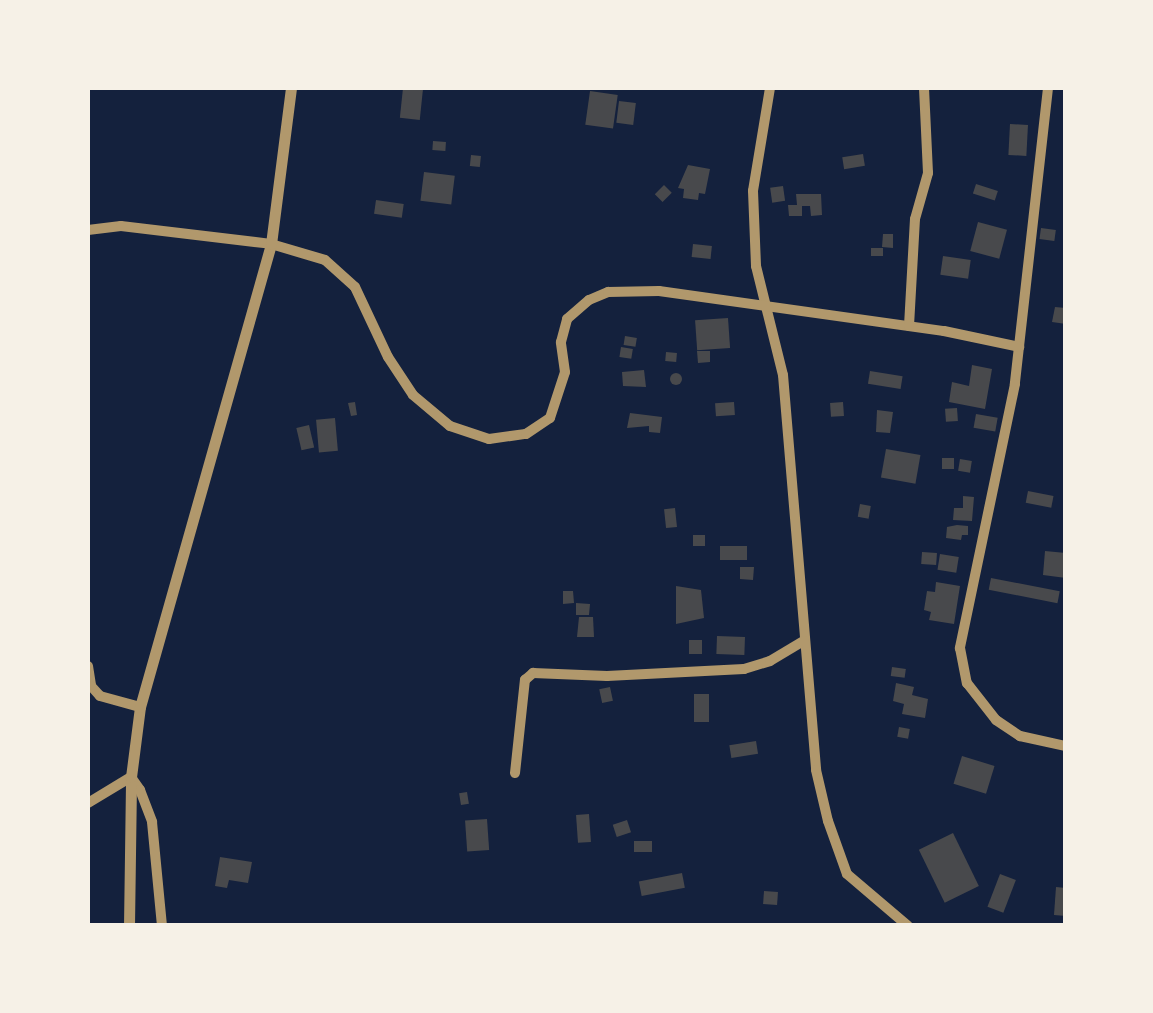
<!DOCTYPE html>
<style>
body{margin:0}
#map{position:relative;width:1153px;height:1013px;overflow:hidden;background:#14213d;font-family:Figtree,sans-serif}
div>[style]{position:absolute}
[style*='--x']{left:calc(var(--x)*1px);top:calc(var(--y)*1px);width:calc(var(--w)*1px);rotate:calc(var(--a)*1deg)}
.building>*{inset:0;background:#48494c;transform-origin:0 0}
.round{border-radius:50%}
.minor>*{height:10px;margin:-5px;padding:0 5px;transform-origin:5px;border-radius:5px;background:#b1986c}
.tertiary>*{height:11px;margin:-5.5px;padding:0 5.5px;transform-origin:5.5px;border-radius:5.5px;background:#b1986c}
span{translate:-50% -50%;white-space:nowrap;text-align:center;line-height:1.15;-webkit-text-stroke:10px #f6f1e7;paint-order:stroke}
.frame{position:absolute;inset:0;border:90px solid #f6f1e7;pointer-events:none}
</style>
<div id="map">
<div class="building">
<i style="left:403px;top:88px;width:20px;height:30px;rotate:6deg"></i>
<i style="left:590px;top:91px;width:28px;height:34px;rotate:8deg"></i>
<i style="left:619px;top:101px;width:17px;height:22px;rotate:7deg"></i>
<i style="left:1010px;top:124px;width:18px;height:31px;rotate:3deg"></i>
<i style="left:433px;top:141px;width:13px;height:9px;rotate:4deg"></i>
<i style="left:863px;top:154px;width:12px;height:21px;rotate:81deg"></i>
<i style="left:471px;top:155px;width:10px;height:11px;rotate:6deg"></i>
<i style="clip-path:polygon(688px 165px,710px 169px,705px 194px,699px 193px,698px 200px,683px 198px,684px 189px,678px 188px)"></i>
<i style="left:424px;top:172px;width:31px;height:29px;rotate:7deg"></i>
<i style="left:976px;top:184px;width:23px;height:10px;rotate:18deg"></i>
<i style="left:664px;top:185px;width:11px;height:13px;rotate:45deg"></i>
<i style="left:783px;top:186px;width:15px;height:13px;rotate:82deg"></i>
<i style="clip-path:polygon(796px 194px,821px 194px,822px 215px,811px 216px,810px 206px,802px 206px,802px 216px,789px 216px,788px 205px,797px 205px)"></i>
<i style="left:376px;top:200px;width:28px;height:14px;rotate:8deg"></i>
<i style="left:978px;top:222px;width:30px;height:30px;rotate:15deg"></i>
<i style="left:1041px;top:228px;width:15px;height:11px;rotate:8deg"></i>
<i style="clip-path:polygon(883px 234px,893px 234px,893px 248px,882px 247px)"></i>
<i style="left:693px;top:244px;width:19px;height:13px;rotate:6deg"></i>
<i style="left:871px;top:248px;width:12px;height:8px"></i>
<i style="left:943px;top:256px;width:28px;height:19px;rotate:8deg"></i>
<i style="clip-path:polygon(1055px 307px,1066px 308px,1066px 324px,1052px 322px)"></i>
<i style="left:728px;top:318px;width:30px;height:33px;rotate:86deg"></i>
<i style="left:625px;top:336px;width:12px;height:9px;rotate:9deg"></i>
<i style="left:621px;top:347px;width:12px;height:10px;rotate:9deg"></i>
<i style="clip-path:polygon(697px 351px,710px 351px,710px 362px,698px 363px)"></i>
<i style="left:666px;top:352px;width:11px;height:9px;rotate:5deg"></i>
<i style="clip-path:polygon(972px 365px,992px 369px,985px 409px,949px 402px,952px 382px,969px 386px)"></i>
<i style="clip-path:polygon(644px 370px,646px 387px,623px 386px,622px 372px)"></i>
<i style="left:870px;top:371px;width:33px;height:13px;rotate:9deg"></i>
<i class="round" style="left:670px;top:373px;width:12px;height:12px"></i>
<i style="clip-path:polygon(355px 402px,357px 415px,351px 416px,348px 403px)"></i>
<i style="left:734px;top:402px;width:13px;height:19px;rotate:86deg"></i>
<i style="left:843px;top:402px;width:14px;height:13px;rotate:86deg"></i>
<i style="left:957px;top:408px;width:13px;height:12px;rotate:86deg"></i>
<i style="clip-path:polygon(877px 410px,893px 412px,890px 433px,876px 432px)"></i>
<i style="clip-path:polygon(630px 413px,662px 417px,660px 433px,649px 432px,649px 426px,627px 428px)"></i>
<i style="left:976px;top:414px;width:22px;height:14px;rotate:10deg"></i>
<i style="left:335px;top:418px;width:33px;height:19px;rotate:85deg"></i>
<i style="left:309px;top:425px;width:23px;height:13px;rotate:77deg"></i>
<i style="left:886px;top:449px;width:35px;height:29px;rotate:10deg"></i>
<i style="left:942px;top:458px;width:12px;height:11px"></i>
<i style="left:960px;top:459px;width:12px;height:12px;rotate:9deg"></i>
<i style="left:1028px;top:491px;width:26px;height:12px;rotate:11deg"></i>
<i style="clip-path:polygon(963px 496px,974px 497px,972px 521px,953px 520px,954px 508px,963px 508px)"></i>
<i style="left:860px;top:504px;width:11px;height:13px;rotate:10deg"></i>
<i style="left:675px;top:508px;width:19px;height:11px;rotate:84deg"></i>
<i style="clip-path:polygon(957px 525px,968px 526px,968px 535px,962px 535px,961px 540px,946px 538px,947px 527px)"></i>
<i style="left:693px;top:535px;width:12px;height:11px"></i>
<i style="left:720px;top:546px;width:27px;height:14px"></i>
<i style="clip-path:polygon(1045px 551px,1066px 553px,1066px 578px,1043px 575px)"></i>
<i style="left:922px;top:552px;width:15px;height:12px;rotate:4deg"></i>
<i style="left:940px;top:554px;width:19px;height:16px;rotate:9deg"></i>
<i style="clip-path:polygon(740px 567px,754px 567px,753px 580px,740px 579px)"></i>
<i style="left:991px;top:578px;width:70px;height:12px;rotate:11deg"></i>
<i style="clip-path:polygon(936px 582px,960px 586px,954px 624px,929px 620px,931px 612px,924px 610px,927px 591px,935px 592px)"></i>
<i style="clip-path:polygon(676px 586px,701px 590px,704px 618px,676px 624px)"></i>
<i style="clip-path:polygon(563px 591px,573px 591px,574px 603px,563px 604px)"></i>
<i style="clip-path:polygon(576px 603px,590px 604px,589px 615px,576px 615px)"></i>
<i style="clip-path:polygon(579px 617px,593px 617px,594px 637px,577px 637px)"></i>
<i style="left:717px;top:636px;width:28px;height:18px;rotate:2deg"></i>
<i style="left:689px;top:640px;width:13px;height:14px"></i>
<i style="left:892px;top:667px;width:14px;height:9px;rotate:8deg"></i>
<i style="clip-path:polygon(896px 683px,914px 687px,912px 695px,928px 699px,925px 718px,902px 714px,904px 704px,893px 701px)"></i>
<i style="left:610px;top:687px;width:14px;height:11px;rotate:78deg"></i>
<i style="left:694px;top:694px;width:15px;height:28px"></i>
<i style="left:899px;top:727px;width:11px;height:10px;rotate:10deg"></i>
<i style="left:756px;top:741px;width:13px;height:27px;rotate:81deg"></i>
<i style="left:962px;top:756px;width:34px;height:29px;rotate:17deg"></i>
<i style="left:467px;top:792px;width:12px;height:8px;rotate:81deg"></i>
<i style="left:589px;top:814px;width:28px;height:13px;rotate:86deg"></i>
<i style="left:487px;top:819px;width:31px;height:22px;rotate:86deg"></i>
<i style="left:627px;top:820px;width:13px;height:15px;rotate:72deg"></i>
<i style="left:953px;top:833px;width:59px;height:38px;rotate:64deg"></i>
<i style="left:634px;top:841px;width:18px;height:11px"></i>
<i style="clip-path:polygon(220px 857px,252px 862px,248px 883px,229px 880px,227px 888px,215px 886px)"></i>
<i style="left:682px;top:873px;width:15px;height:44px;rotate:79deg"></i>
<i style="left:1000px;top:874px;width:17px;height:35px;rotate:21deg"></i>
<i style="clip-path:polygon(1056px 887px,1066px 888px,1066px 916px,1054px 915px)"></i>
<i style="left:764px;top:891px;width:14px;height:13px;rotate:4deg"></i>
</div>
<div class="minor">
<i style="--x:770;--y:88;--w:104;--a:99.4"></i>
<i style="--x:753;--y:191;--w:75;--a:87.7"></i>
<i style="--x:756;--y:266;--w:112;--a:76.1"></i>
<i style="--x:783;--y:375;--w:396;--a:85.2"></i>
<i style="--x:816;--y:770;--w:52;--a:76.8"></i>
<i style="--x:828;--y:821;--w:56;--a:70.3"></i>
<i style="--x:847;--y:874;--w:80;--a:40.4"></i>
<i style="--x:1048;--y:88;--w:298;--a:96.4"></i>
<i style="--x:1015;--y:384;--w:270;--a:101.8"></i>
<i style="--x:960;--y:648;--w:36;--a:79"></i>
<i style="--x:967;--y:683;--w:47;--a:51.9"></i>
<i style="--x:996;--y:720;--w:29;--a:34"></i>
<i style="--x:1020;--y:736;--w:47;--a:12.3"></i>
<i style="--x:88;--y:230;--w:33;--a:-7"></i>
<i style="--x:121;--y:226;--w:151;--a:6.8"></i>
<i style="--x:271;--y:244;--w:56;--a:16.5"></i>
<i style="--x:325;--y:260;--w:40;--a:42"></i>
<i style="--x:355;--y:287;--w:77;--a:64.8"></i>
<i style="--x:388;--y:357;--w:45;--a:56.7"></i>
<i style="--x:413;--y:395;--w:48;--a:40"></i>
<i style="--x:450;--y:426;--w:41;--a:18.4"></i>
<i style="--x:489;--y:439;--w:37;--a:-8"></i>
<i style="--x:526;--y:434;--w:29;--a:-34"></i>
<i style="--x:550;--y:418;--w:48;--a:-71.9"></i>
<i style="--x:565;--y:372;--w:30;--a:-98"></i>
<i style="--x:561;--y:342;--w:24;--a:-75"></i>
<i style="--x:567;--y:319;--w:29;--a:-41"></i>
<i style="--x:589;--y:300;--w:21;--a:-23"></i>
<i style="--x:608;--y:292;--w:51;--a:-1.1"></i>
<i style="--x:659;--y:291;--w:288;--a:8"></i>
<i style="--x:944;--y:331;--w:77;--a:12"></i>
<i style="--x:909;--y:326;--w:107;--a:-86.8"></i>
<i style="--x:915;--y:219;--w:48;--a:-74.2"></i>
<i style="--x:928;--y:173;--w:85;--a:-92.7"></i>
<i style="--x:88;--y:666;--w:20;--a:81"></i>
<i style="--x:91;--y:686;--w:13;--a:48"></i>
<i style="--x:100;--y:696;--w:41;--a:15.4"></i>
<i style="--x:515;--y:773;--w:94;--a:-83.9"></i>
<i style="--x:525;--y:680;--w:11;--a:-41"></i>
<i style="--x:533;--y:673;--w:74;--a:2.3"></i>
<i style="--x:607;--y:676;--w:137;--a:-2.9"></i>
<i style="--x:744;--y:669;--w:27;--a:-17"></i>
<i style="--x:770;--y:661;--w:39;--a:-31"></i>
<i style="--x:88;--y:803;--w:50;--a:-31.2"></i>
<i style="--x:131;--y:777;--w:16;--a:55"></i>
<i style="--x:140;--y:790;--w:34;--a:69"></i>
<i style="--x:152;--y:822;--w:104;--a:84.5"></i>
</div>
<div class="tertiary">
<i style="--x:129;--y:926;--w:149;--a:-89.2"></i>
<i style="--x:131;--y:777;--w:71;--a:-82.7"></i>
<i style="--x:140;--y:707;--w:481;--a:-74.2"></i>
<i style="--x:271;--y:244;--w:157;--a:-82.7"></i>
</div>
<div class="frame"></div>
</div>
